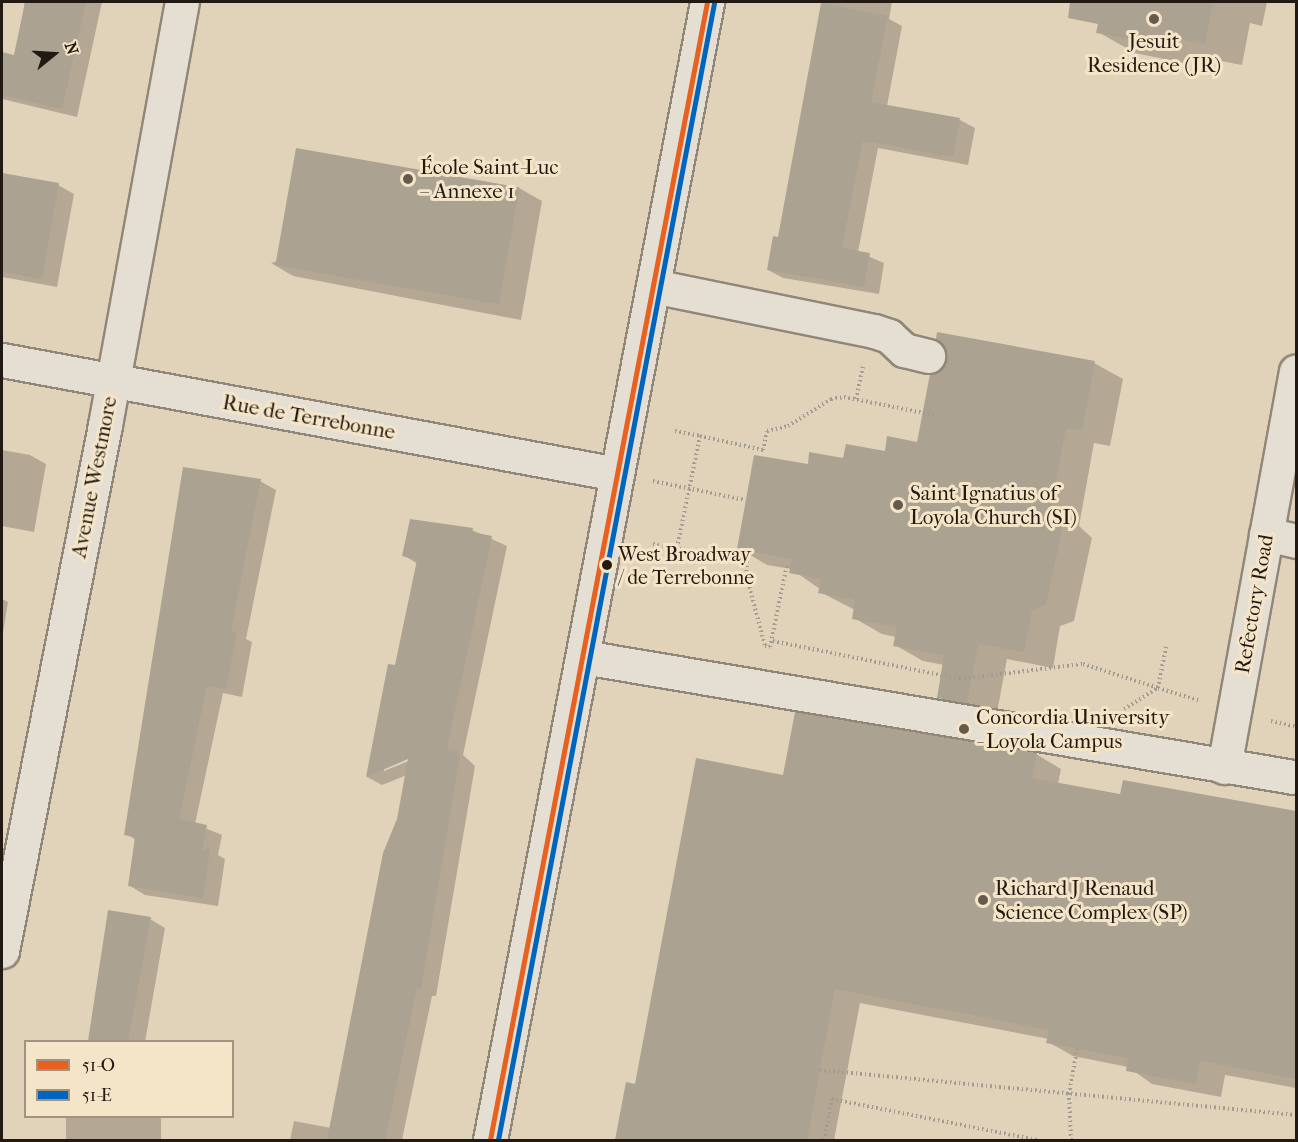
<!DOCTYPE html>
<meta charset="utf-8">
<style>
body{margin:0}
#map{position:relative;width:1298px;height:1142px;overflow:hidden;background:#e1d3ba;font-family:"IM FELL French Canon",serif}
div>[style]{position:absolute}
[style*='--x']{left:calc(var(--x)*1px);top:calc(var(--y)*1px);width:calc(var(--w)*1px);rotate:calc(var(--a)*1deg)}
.shadow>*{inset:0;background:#0003;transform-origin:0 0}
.building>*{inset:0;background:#aca291;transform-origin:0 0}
.path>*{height:4px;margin-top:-2px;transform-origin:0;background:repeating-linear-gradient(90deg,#a19b92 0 1.5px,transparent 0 4.5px)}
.roads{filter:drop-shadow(2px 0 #908778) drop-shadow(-2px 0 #908778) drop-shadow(0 2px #908778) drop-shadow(0 -2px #908778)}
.minor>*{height:33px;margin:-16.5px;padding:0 16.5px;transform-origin:16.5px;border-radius:16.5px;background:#e5dfd3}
.bus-1>*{height:4.5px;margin:-2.25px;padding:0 2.25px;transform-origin:2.25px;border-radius:2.25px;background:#e86121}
.bus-2>*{height:4.5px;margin:-2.25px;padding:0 2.25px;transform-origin:2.25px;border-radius:2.25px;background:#0065bd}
.dots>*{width:16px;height:16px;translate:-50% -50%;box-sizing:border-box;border:3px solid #f5e5c8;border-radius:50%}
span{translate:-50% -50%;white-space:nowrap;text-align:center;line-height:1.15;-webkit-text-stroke:6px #f5e5c8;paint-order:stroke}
.bus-label{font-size:20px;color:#231913}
.left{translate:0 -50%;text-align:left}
.poi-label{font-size:21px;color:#231913}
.street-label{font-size:21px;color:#231913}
.frame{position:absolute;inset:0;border:3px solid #231913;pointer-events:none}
.legend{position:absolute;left:24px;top:1040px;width:210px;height:78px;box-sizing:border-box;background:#f5e5c8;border:2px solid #a19380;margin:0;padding:8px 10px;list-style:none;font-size:18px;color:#231913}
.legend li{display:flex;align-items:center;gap:12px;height:30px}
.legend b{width:30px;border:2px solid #a19380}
.north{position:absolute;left:24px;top:24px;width:60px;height:60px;-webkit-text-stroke:4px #f5e5c8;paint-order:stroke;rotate:72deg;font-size:16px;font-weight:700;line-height:24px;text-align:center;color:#231913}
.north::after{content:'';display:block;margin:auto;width:21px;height:27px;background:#231913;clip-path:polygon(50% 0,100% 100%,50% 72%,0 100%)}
</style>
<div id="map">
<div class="shadow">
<i style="clip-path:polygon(25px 2px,102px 2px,77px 117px,2px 99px,2px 54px,16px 57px)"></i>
<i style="clip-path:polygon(823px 2px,892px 2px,889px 19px,902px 26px,887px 106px,960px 120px,975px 128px,968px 165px,878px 148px,858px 252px,884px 263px,879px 294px,783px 278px,768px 270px,779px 238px)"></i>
<i style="clip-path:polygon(1103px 2px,1267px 2px,1262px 26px,1250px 23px,1242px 65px,1190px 55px,1188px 64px,1135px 53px,1098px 32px)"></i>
<i style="clip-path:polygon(2px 175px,58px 185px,74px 194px,57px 287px,2px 277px)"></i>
<i style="clip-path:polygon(519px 188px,542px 201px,521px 320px,293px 276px,271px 263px)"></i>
<i style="clip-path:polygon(1094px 363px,1123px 379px,1110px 446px,1094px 443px,1079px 526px,1092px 538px,1074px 621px,1060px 626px,1053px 668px,1007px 659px,996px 718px,967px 714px,939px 697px,944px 665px,923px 661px,895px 645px,896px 637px,882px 634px,854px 618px,855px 610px,820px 592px,820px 589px,791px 569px,767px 565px,739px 548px,809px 466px,919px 444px)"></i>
<i style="clip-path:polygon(2px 450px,30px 455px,46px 464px,34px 532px,2px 526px)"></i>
<i style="clip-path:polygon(260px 481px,276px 490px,246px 639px,252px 642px,242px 697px,223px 693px,195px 824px,222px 835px,218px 855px,225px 859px,218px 906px,145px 895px,130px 886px,136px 840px,126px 834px)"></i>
<i style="clip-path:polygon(evenodd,472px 530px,507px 546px,463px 755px,475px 766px,436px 996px,432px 996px,402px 1140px,290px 1140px,294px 1121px,331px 1128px,407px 775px,382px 785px,367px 777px,389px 665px,396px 667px,418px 564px,403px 555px,472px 530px,414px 755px,416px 758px,384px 771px,384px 768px,414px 755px)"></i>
<i style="clip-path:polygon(2px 599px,8px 602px,2px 639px)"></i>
<i style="clip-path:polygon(1036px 754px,1061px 769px,1058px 784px,1122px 796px,1124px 782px,1296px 814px,1296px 1088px,1225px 1075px,1221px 1097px,1152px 1084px,1128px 1067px,1073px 1056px,1048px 1042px,1049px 1039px,860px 1003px,834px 1140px,617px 1140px,627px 1084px,637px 1085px,784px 777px)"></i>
<i style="clip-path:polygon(109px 911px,150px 919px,165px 928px,145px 1042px,90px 1042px)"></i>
<i style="left:66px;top:1116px;width:95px;height:25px"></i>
</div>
<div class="building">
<i style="clip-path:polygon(25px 2px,86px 2px,62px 109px,2px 95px,2px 52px,14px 55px)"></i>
<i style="clip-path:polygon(1070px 2px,1213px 2px,1205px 44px,1153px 34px,1151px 43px,1096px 33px,1098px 24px,1068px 18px)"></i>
<i style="clip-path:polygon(821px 3px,888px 16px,871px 102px,960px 118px,953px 157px,863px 141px,842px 248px,870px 253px,864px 287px,767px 270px,773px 236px,778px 237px)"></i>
<i style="left:296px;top:148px;width:227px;height:119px;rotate:10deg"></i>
<i style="clip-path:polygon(2px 173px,59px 183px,42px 279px,2px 272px)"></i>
<i style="clip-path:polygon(937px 332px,1095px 361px,1082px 431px,1066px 428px,1051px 509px,1064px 520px,1046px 605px,1032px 610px,1024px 652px,978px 644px,967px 703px,937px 698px,944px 655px,893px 646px,897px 627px,852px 619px,855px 600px,818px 593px,821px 579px,789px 573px,792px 559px,737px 549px,754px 455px,808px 464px,809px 452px,843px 458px,846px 444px,885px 451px,887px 436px,917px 442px,930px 374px,941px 369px,946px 360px,946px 350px,936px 339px)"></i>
<i style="clip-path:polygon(183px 467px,261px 479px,231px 631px,237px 632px,226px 689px,207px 686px,179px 819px,207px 825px,202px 851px,210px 848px,203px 898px,128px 886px,135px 837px,124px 835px)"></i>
<i style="clip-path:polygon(410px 519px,473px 528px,472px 532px,492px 536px,447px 749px,457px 751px,460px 756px,421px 989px,417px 988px,385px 1140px,327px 1140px,383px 853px,397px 819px,408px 759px,366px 777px,388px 664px,395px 665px,417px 560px,402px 556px)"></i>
<i style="clip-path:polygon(795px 712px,1037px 753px,1032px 778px,1120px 794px,1123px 780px,1296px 811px,1296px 1079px,1200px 1061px,1196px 1084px,1126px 1071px,1128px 1058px,1046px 1043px,1049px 1030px,835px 989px,807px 1140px,615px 1140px,626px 1082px,635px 1084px,696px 758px,783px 775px)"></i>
<i style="clip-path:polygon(108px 910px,151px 917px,128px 1041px,88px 1041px)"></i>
</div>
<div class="path">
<i style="--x:856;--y:399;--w:33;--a:-78"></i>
<i style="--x:675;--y:431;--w:25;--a:11"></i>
<i style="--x:700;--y:436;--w:114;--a:101.6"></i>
<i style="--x:700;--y:436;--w:65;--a:12.5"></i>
<i style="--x:763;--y:450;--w:19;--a:-78"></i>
<i style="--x:767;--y:431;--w:22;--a:-13"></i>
<i style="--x:788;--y:426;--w:51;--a:-32.1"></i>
<i style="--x:831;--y:399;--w:13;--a:-9"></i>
<i style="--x:844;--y:397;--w:92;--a:11.3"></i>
<i style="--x:653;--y:481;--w:94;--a:11.7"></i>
<i style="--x:653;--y:544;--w:96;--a:10.3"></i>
<i style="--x:747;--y:561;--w:13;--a:94"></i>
<i style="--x:746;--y:574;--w:74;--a:75.2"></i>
<i style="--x:765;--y:646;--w:5;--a:11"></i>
<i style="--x:770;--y:647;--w:85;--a:-78.4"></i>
<i style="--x:773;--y:641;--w:191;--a:11.5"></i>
<i style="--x:960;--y:679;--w:124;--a:-7"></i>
<i style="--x:1083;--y:664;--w:79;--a:17.7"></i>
<i style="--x:1158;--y:688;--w:42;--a:-79"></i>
<i style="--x:1124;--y:709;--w:40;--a:-32"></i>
<i style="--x:1158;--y:688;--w:42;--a:16.7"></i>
<i style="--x:1271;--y:721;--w:26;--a:13"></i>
<i style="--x:820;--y:1070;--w:478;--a:5.4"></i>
<i style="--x:824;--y:1140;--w:42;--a:-79"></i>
<i style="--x:832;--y:1099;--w:210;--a:11.3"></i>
<i style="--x:1071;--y:1140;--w:46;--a:-92.5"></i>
<i style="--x:1069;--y:1094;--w:46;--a:-79.9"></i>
</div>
<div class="roads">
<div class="minor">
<i style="--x:653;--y:286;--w:226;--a:11.5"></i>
<i style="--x:874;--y:331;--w:16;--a:18"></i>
<i style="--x:889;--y:336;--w:21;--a:43"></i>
<i style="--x:904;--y:350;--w:25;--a:14"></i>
<i style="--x:2;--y:360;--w:625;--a:10.5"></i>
<i style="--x:1266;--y:534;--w:31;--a:13"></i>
<i style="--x:583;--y:657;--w:720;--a:9.59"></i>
<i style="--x:1224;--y:767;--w:402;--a:-79.7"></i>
<i style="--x:2;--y:951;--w:536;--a:-78.92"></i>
<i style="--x:105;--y:425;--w:430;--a:-79.7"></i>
<i style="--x:490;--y:1140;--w:1159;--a:-79.2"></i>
</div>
</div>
<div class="bus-1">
<i style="--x:490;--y:1140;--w:1159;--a:-79.2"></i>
</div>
<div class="bus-2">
<i style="--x:498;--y:1140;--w:1157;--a:-79.24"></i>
</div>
<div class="dots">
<i style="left:1154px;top:19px;background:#665a4d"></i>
<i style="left:408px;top:179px;background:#665a4d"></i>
<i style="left:898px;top:505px;background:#665a4d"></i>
<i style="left:607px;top:565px;background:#231913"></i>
<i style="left:964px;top:729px;background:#665a4d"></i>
<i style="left:983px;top:900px;background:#665a4d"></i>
</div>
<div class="bus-label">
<span class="left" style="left:618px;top:566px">West Broadway<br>/ de Terrebonne</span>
</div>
<div class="poi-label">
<span style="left:1154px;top:53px">Jesuit<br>Residence (JR)</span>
<span class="left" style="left:420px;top:179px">École Saint-Luc<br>– Annexe 1</span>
<span class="left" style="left:910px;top:505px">Saint Ignatius of<br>Loyola Church (SI)</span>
<span class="left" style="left:976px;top:729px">Concordia University<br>- Loyola Campus</span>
<span class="left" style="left:995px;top:900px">Richard J Renaud<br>Science Complex (SP)</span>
</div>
<div class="street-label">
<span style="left:309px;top:417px;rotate:10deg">Rue de Terrebonne</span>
<span style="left:94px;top:477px;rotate:-79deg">Avenue Westmore</span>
<span style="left:1254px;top:604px;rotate:-80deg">Refectory Road</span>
</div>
<div class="frame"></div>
<ul class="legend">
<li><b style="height:8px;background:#e86121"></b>51-O</li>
<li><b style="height:8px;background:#0065bd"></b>51-E</li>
</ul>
<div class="north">N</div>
</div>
